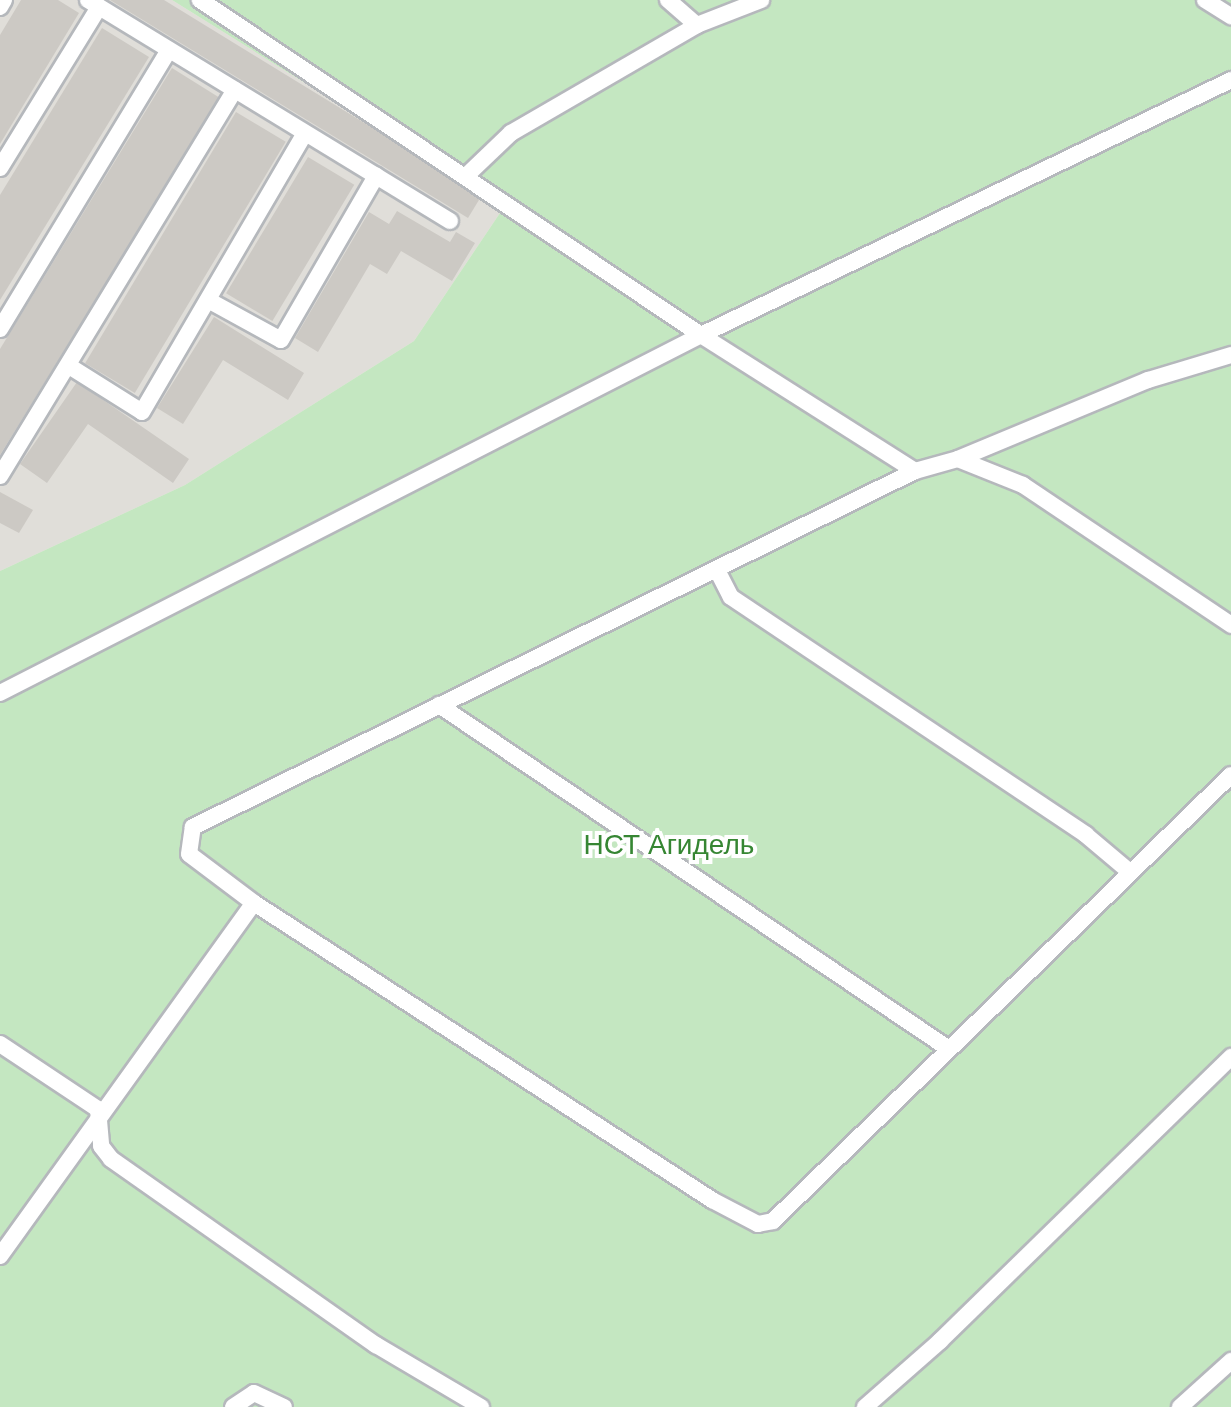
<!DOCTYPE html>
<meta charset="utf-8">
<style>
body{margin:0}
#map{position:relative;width:1231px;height:1407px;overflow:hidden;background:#efece5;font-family:Arial,sans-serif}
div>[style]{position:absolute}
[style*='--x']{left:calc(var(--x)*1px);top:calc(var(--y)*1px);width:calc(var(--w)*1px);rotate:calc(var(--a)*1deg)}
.industrial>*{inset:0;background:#e0ded9}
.green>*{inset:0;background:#c4e7c1}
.building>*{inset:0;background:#ccc9c4;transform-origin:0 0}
.roads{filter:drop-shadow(2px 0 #b5b8bc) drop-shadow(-2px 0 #b5b8bc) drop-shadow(0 2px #b5b8bc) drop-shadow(0 -2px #b5b8bc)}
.lane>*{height:16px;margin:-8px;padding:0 8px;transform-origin:8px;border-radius:8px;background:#fff}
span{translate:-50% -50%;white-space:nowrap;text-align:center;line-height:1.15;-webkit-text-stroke:8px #fff;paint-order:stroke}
.park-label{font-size:28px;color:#368633}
</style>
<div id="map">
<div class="industrial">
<i style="clip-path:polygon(0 0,172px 0,504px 207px,414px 341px,185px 485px,0 571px)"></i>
</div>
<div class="green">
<i style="clip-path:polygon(172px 0,1231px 0,1231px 1407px,0 1407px,0 571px,185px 485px,414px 341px,504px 207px)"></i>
</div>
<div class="building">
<i style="clip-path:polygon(21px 0,58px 0,79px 13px,0 144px,0 35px)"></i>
<i style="clip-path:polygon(110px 0,164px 0,482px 195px,468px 218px)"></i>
<i style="clip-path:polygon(102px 28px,149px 57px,0 300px,0 195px)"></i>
<i style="clip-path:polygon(172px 68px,220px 98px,0 455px,0 349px)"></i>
<i style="left:236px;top:112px;width:58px;height:293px;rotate:31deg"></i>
<i style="left:308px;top:157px;width:54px;height:159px;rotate:31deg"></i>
<i style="clip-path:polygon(397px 211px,450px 242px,456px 232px,475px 243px,452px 281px,401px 251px,387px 274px,370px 264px,318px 352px,295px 338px,369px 212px,389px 224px)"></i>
<i style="clip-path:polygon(214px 317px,304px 373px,288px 400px,223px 360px,183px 424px,157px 408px)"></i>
<i style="clip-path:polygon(77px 382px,189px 459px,173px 483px,88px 424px,47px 483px,20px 464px)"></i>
<i style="clip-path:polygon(0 492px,33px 510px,19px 533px,0 523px)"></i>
</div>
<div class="roads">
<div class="lane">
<i style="--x:88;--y:0;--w:424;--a:31.4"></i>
<i style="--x:668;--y:0;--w:38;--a:41"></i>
<i style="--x:1205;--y:0;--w:31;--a:32"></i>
<i style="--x:0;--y:7;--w:8;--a:-60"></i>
<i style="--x:0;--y:168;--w:189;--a:-58.4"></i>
<i style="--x:466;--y:176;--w:62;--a:-43.7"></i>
<i style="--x:511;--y:133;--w:215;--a:-30.1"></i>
<i style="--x:697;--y:25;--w:69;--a:-21.3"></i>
<i style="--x:208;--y:300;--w:83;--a:28.7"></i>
<i style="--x:281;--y:340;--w:190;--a:-59.9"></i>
<i style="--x:0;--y:329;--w:326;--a:-58.8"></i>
<i style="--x:69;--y:366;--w:86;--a:32.2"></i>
<i style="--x:142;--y:412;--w:323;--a:-59.7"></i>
<i style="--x:958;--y:459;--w:206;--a:-22.6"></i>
<i style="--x:1148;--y:380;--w:87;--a:-16.8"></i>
<i style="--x:915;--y:471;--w:45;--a:-15.6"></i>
<i style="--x:958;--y:459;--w:70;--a:21.8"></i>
<i style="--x:1023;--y:485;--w:251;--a:33.9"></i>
<i style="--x:0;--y:476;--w:452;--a:-58.7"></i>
<i style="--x:717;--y:570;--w:30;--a:63"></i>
<i style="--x:731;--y:597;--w:427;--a:33.8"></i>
<i style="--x:1086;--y:835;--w:57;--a:40.1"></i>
<i style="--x:0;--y:693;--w:787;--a:-27.05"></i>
<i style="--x:701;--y:335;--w:588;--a:-25.69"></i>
<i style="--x:439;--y:705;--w:615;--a:34"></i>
<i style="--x:254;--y:903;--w:546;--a:32.96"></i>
<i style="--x:712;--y:1200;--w:52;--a:27.6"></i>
<i style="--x:758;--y:1224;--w:15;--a:-11"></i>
<i style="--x:773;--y:1221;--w:639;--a:-44.24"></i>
<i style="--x:0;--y:1044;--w:118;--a:33.6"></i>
<i style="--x:98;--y:1109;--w:37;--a:85"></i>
<i style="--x:101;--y:1146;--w:16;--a:52"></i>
<i style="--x:111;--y:1159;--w:324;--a:35.1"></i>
<i style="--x:376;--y:1345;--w:122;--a:30.6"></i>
<i style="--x:0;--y:1256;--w:435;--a:-54.3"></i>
<i style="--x:254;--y:903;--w:81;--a:-143"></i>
<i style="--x:189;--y:854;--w:27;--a:-82"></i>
<i style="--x:193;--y:827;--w:805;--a:-26.25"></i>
<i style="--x:915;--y:471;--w:254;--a:-147.6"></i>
<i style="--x:701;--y:335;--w:603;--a:-146.23"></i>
<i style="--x:233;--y:1407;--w:25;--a:-34"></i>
<i style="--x:254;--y:1393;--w:33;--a:25"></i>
<i style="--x:865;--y:1407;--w:100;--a:-41.3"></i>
<i style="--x:940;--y:1341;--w:407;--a:-44.3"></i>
<i style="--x:1180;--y:1407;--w:69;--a:-42"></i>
</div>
</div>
<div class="park-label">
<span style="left:669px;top:845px">НСТ Агидель</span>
</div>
</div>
